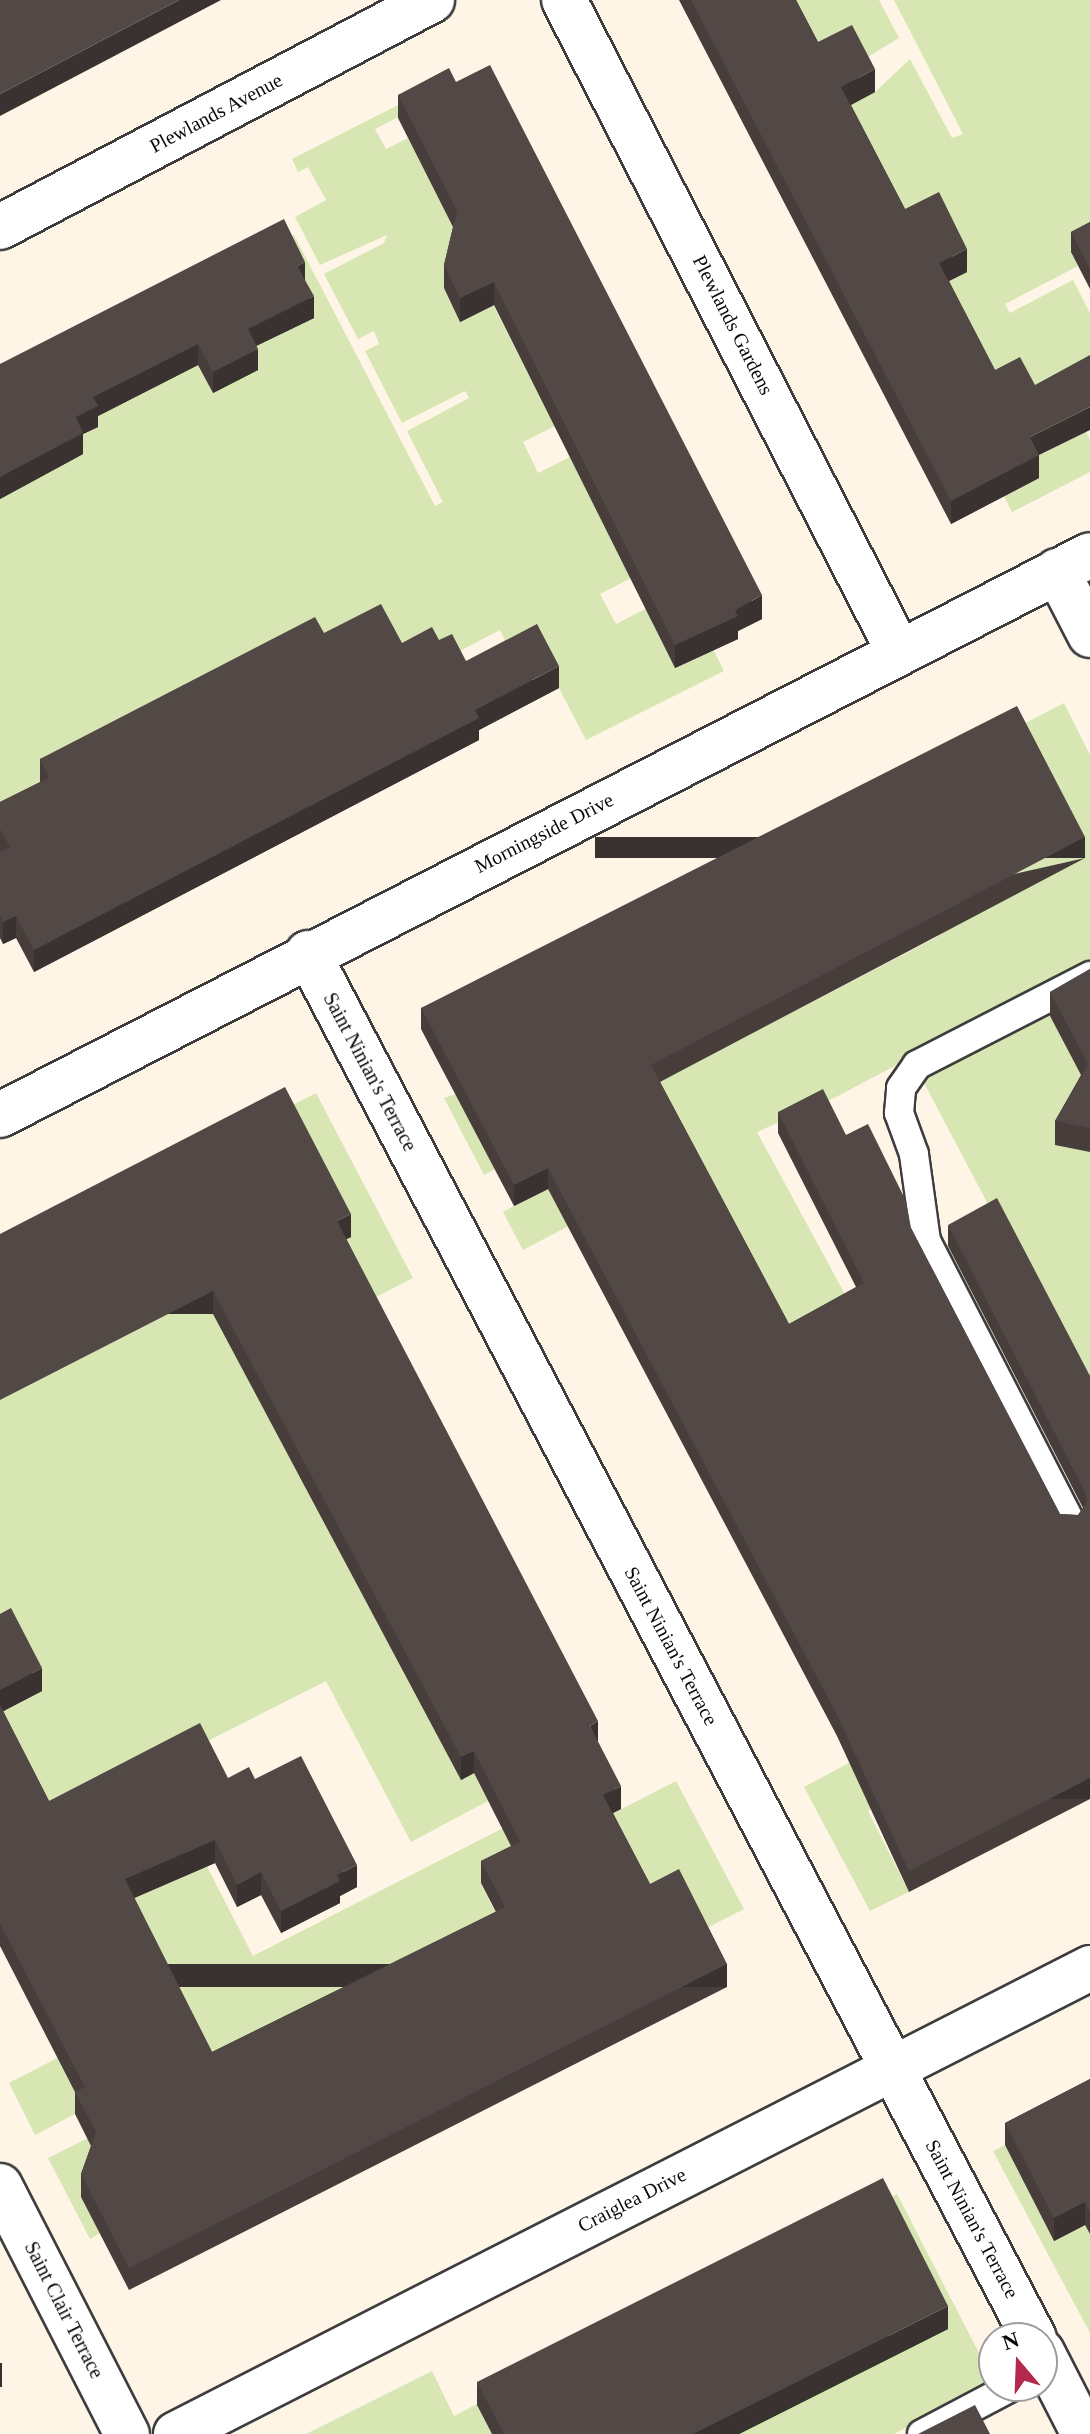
<!DOCTYPE html>
<style>
body{margin:0}
#map{position:relative;width:1090px;height:2434px;overflow:hidden;background:#fef5e7;font-family:Georgia,serif}
div>[style]{position:absolute}
[style*='--x']{left:calc(var(--x)*1px);top:calc(var(--y)*1px);width:calc(var(--w)*1px);rotate:calc(var(--a)*1deg)}
.green>*{inset:0;background:#d8e6b3}
.roads{filter:drop-shadow(2px 0 #3d3d3d) drop-shadow(-2px 0 #3d3d3d) drop-shadow(0 2px #3d3d3d) drop-shadow(0 -2px #3d3d3d)}
.service>*{height:28px;margin:-14px;padding:0 14px;transform-origin:14px;border-radius:14px;background:#fff}
.minor>*{height:44px;margin:-22px;padding:0 22px;transform-origin:22px;border-radius:22px;background:#fff}
.tertiary>*{height:44px;margin:-22px;padding:0 22px;transform-origin:22px;border-radius:22px;background:#fff}
.wall>*{inset:0;background:#473e3c}
.shaded-wall>*{inset:0;background:#393231;transform-origin:0 0}
.building>*{inset:0;background:#524846}
span{translate:-50% -50%;white-space:nowrap;text-align:center;line-height:1.15;-webkit-text-stroke:8px #fff;paint-order:stroke}
.street-label{font-size:20px;color:#0a0a0a}
.north{position:absolute;left:978px;top:2322px;width:80px;height:80px;box-sizing:border-box;background:#fff;border:2px solid #9d9d9d;border-radius:50%;rotate:341deg;font-size:22px;font-weight:700;line-height:32px;text-align:center;color:#0a0a0a}
.north::after{content:'';display:block;margin:auto;width:28px;height:36px;background:#b3284c;clip-path:polygon(50% 0,100% 100%,50% 72%,0 100%)}
</style>
<div id="map">
<div class="green">
<i style="clip-path:polygon(784px 0,879px 0,899px 38px,859px 62px,824px 62px)"></i>
<i style="clip-path:polygon(894px 0,1090px 0,1090px 238px,1070px 249px,1078px 266px,1005px 304px,1010px 313px,1073px 280px,1090px 313px,1090px 378px,1067px 389px,1090px 440px,1090px 472px,1012px 512px,1004px 496px,1039px 478px,932px 272px,950px 281px,968px 271px,939px 215px,910px 229px,849px 106px,875px 92px,910px 59px,952px 138px,963px 134px)"></i>
<i style="clip-path:polygon(445px 81px,449px 91px,375px 129px,386px 149px,408px 138px,555px 426px,523px 442px,538px 473px,572px 456px,633px 577px,600px 594px,616px 624px,649px 607px,671px 660px,684px 664px,711px 645px,724px 671px,586px 740px,537px 646px,514px 658px,500px 630px,439px 662px,58px 817px,0 824px,0 470px,76px 439px,93px 418px,243px 341px,283px 240px,294px 235px,435px 506px,443px 502px,407px 431px,469px 398px,465px 391px,402px 423px,365px 351px,379px 344px,374px 331px,358px 339px,324px 274px,384px 243px,387px 235px,320px 265px,295px 217px,326px 200px,308px 167px,298px 172px,292px 159px)"></i>
<i style="clip-path:polygon(1064px 703px,1090px 755px,1090px 962px,838px 1096px,757px 1132px,937px 1464px,894px 1797px,868px 1811px,909px 1892px,870px 1911px,804px 1787px,895px 1738px,660px 1178px,523px 1250px,503px 1212px,560px 1182px,515px 1158px,484px 1175px,444px 1098px,713px 1009px,732px 1044px,937px 937px,871px 804px)"></i>
<i style="clip-path:polygon(1048px 1012px,1090px 1092px,1073px 1147px,1090px 1149px,1090px 1398px,922px 1079px)"></i>
<i style="clip-path:polygon(316px 1093px,413px 1278px,242px 1366px,461px 1779px,474px 1773px,488px 1801px,411px 1842px,326px 1681px,200px 1745px,181px 1816px,253px 1956px,558px 1800px,575px 1833px,676px 1781px,744px 1909px,699px 1932px,481px 1884px,525px 1970px,75px 2114px,35px 2135px,9px 2083px,146px 2012px,49px 1824px,0 1706px,8px 1709px,42px 1691px,0 1637px,0 1396px,285px 1109px)"></i>
<i style="clip-path:polygon(106px 2129px,100px 2233px,90px 2239px,48px 2158px)"></i>
<i style="clip-path:polygon(1005px 2145px,1054px 2240px,1085px 2225px,1090px 2234px,1090px 2333px,993px 2151px)"></i>
<i style="clip-path:polygon(897px 2194px,994px 2382px,894px 2434px,737px 2434px,862px 2372px,883px 2201px)"></i>
<i style="clip-path:polygon(432px 2371px,454px 2416px,477px 2404px,492px 2434px,306px 2434px)"></i>
</div>
<div class="roads">
<div class="service">
<i style="--x:1070;--y:1521;--w:315;--a:-117.2"></i>
<i style="--x:926;--y:1241;--w:88;--a:-97.9"></i>
<i style="--x:914;--y:1154;--w:44;--a:-110.1"></i>
<i style="--x:899;--y:1113;--w:25;--a:-85"></i>
<i style="--x:901;--y:1088;--w:28;--a:-55"></i>
<i style="--x:917;--y:1065;--w:195;--a:-27.2"></i>
<i style="--x:922;--y:2434;--w:103;--a:-27.8"></i>
</div>
<div class="minor">
<i style="--x:564;--y:0;--w:733;--a:62.81"></i>
<i style="--x:0;--y:227;--w:488;--a:-27.7"></i>
<i style="--x:1057;--y:571;--w:72;--a:62.7"></i>
<i style="--x:308;--y:953;--w:1564;--a:62.34"></i>
<i style="--x:0;--y:2186;--w:279;--a:62.9"></i>
<i style="--x:1042;--y:2352;--w:92;--a:62.9"></i>
<i style="--x:176;--y:2434;--w:1026;--a:-27.01"></i>
</div>
<div class="tertiary">
<i style="--x:0;--y:1115;--w:1225;--a:-27.19"></i>
</div>
</div>
<div class="wall">
<i style="clip-path:polygon(679px 0,796px 0,818px 42px,875px 92px,851px 105px,905px 209px,967px 272px,949px 281px,1039px 455px,1039px 478px,951px 524px)"></i>
<i style="clip-path:polygon(456px 82px,762px 619px,738px 631px,738px 639px,675px 668px,494px 305px,460px 322px,444px 288px,444px 265px,453px 227px,398px 118px,398px 95px)"></i>
<i style="clip-path:polygon(1090px 222px,1090px 289px,1071px 252px,1071px 232px)"></i>
<i style="clip-path:polygon(305px 280px,314px 318px,256px 346px,258px 370px,213px 393px,198px 365px,98px 416px,98px 427px,83px 434px,83px 454px,0 499px,0 364px)"></i>
<i style="clip-path:polygon(324px 633px,402px 643px,439px 640px,466px 661px,559px 688px,479px 730px,479px 740px,34px 972px,16px 938px,3px 944px,0 938px,0 802px,40px 782px,40px 759px)"></i>
<i style="clip-path:polygon(1085px 858px,660px 1082px,789px 1324px,856px 1287px,778px 1133px,778px 1112px,846px 1135px,911px 1228px,1060px 1514px,1078px 1515px,1083px 1508px,948px 1246px,948px 1225px,1090px 1376px,1090px 1799px,909px 1892px,837px 1736px,548px 1189px,514px 1206px,421px 1029px,421px 1008px)"></i>
<i style="clip-path:polygon(1090px 969px,1090px 1152px,1055px 1145px,1055px 1121px,1081px 1075px,1050px 1016px,1050px 992px)"></i>
<i style="clip-path:polygon(0 1234px,351px 1237px,346px 1239px,598px 1743px,621px 1809px,613px 1813px,650px 1884px,727px 1987px,129px 2290px,81px 2197px,81px 2174px,91px 2146px,75px 2114px,75px 2092px,0 1946px,0 1614px,42px 1691px,3px 1711px,49px 1801px,228px 1778px,255px 1779px,357px 1887px,340px 1896px,340px 1903px,281px 1933px,261px 1895px,237px 1907px,215px 1863px,134px 1898px,212px 2052px,496px 1912px,481px 1883px,481px 1861px,511px 1846px,474px 1773px,461px 1780px,213px 1314px)"></i>
<i style="clip-path:polygon(1090px 2079px,1090px 2234px,1085px 2225px,1054px 2241px,1005px 2145px,1005px 2123px)"></i>
<i style="clip-path:polygon(948px 2329px,739px 2434px,492px 2434px,477px 2405px,477px 2382px)"></i>
</div>
<div class="shaded-wall">
<i style="clip-path:polygon(179px 0,221px 0,0 116px,0 94px)"></i>
<i style="clip-path:polygon(875px 69px,875px 92px,841px 110px,841px 87px)"></i>
<i style="clip-path:polygon(967px 249px,967px 272px,939px 286px,939px 263px)"></i>
<i style="clip-path:polygon(305px 262px,305px 283px,297px 266px)"></i>
<i style="clip-path:polygon(494px 282px,494px 305px,460px 322px,460px 298px)"></i>
<i style="clip-path:polygon(314px 296px,314px 318px,248px 350px,248px 329px)"></i>
<i style="clip-path:polygon(198px 344px,198px 365px,98px 416px,98px 427px,83px 434px,83px 454px,0 499px,0 477px,76px 417px,93px 397px)"></i>
<i style="clip-path:polygon(258px 349px,258px 370px,213px 393px,213px 372px)"></i>
<i style="clip-path:polygon(1090px 407px,1090px 430px,1039px 455px,1039px 478px,951px 524px,951px 501px,1030px 437px)"></i>
<i style="clip-path:polygon(762px 595px,762px 619px,738px 631px,738px 639px,675px 668px,675px 645px)"></i>
<i style="clip-path:polygon(559px 666px,559px 688px,479px 730px,479px 740px,34px 972px,34px 950px,475px 710px)"></i>
<i style="left:1085px;top:837px;width:21px;height:490px;rotate:90deg"></i>
<i style="clip-path:polygon(16px 916px,16px 938px,3px 944px,3px 922px)"></i>
<i style="clip-path:polygon(548px 1168px,548px 1189px,514px 1206px,514px 1185px)"></i>
<i style="clip-path:polygon(351px 1214px,351px 1237px,337px 1244px,337px 1221px)"></i>
<i style="left:213px;top:1291px;width:23px;height:239px;rotate:90deg"></i>
<i style="clip-path:polygon(42px 1668px,42px 1691px,0 1713px,0 1690px)"></i>
<i style="clip-path:polygon(598px 1721px,598px 1744px,590px 1726px)"></i>
<i style="clip-path:polygon(474px 1751px,474px 1773px,461px 1780px,461px 1757px)"></i>
<i style="left:1090px;top:1778px;width:21px;height:203px;rotate:90deg"></i>
<i style="clip-path:polygon(621px 1786px,621px 1809px,603px 1818px,603px 1795px)"></i>
<i style="clip-path:polygon(215px 1840px,215px 1863px,125px 1902px,125px 1879px)"></i>
<i style="clip-path:polygon(357px 1865px,357px 1887px,340px 1896px,340px 1903px,281px 1933px,281px 1911px,337px 1875px)"></i>
<i style="clip-path:polygon(261px 1872px,261px 1895px,237px 1907px,237px 1885px)"></i>
<i style="left:727px;top:1964px;width:23px;height:671px;rotate:90deg"></i>
<i style="clip-path:polygon(1085px 2202px,1085px 2225px,1054px 2241px,1054px 2218px)"></i>
<i style="clip-path:polygon(948px 2306px,948px 2329px,739px 2434px,693px 2434px)"></i>
<i style="left:2px;top:2363px;width:24px;height:2px;rotate:90deg"></i>
</div>
<div class="building">
<i style="clip-path:polygon(0 0,179px 0,0 94px)"></i>
<i style="clip-path:polygon(691px 0,796px 0,818px 42px,852px 25px,875px 69px,841px 87px,905px 209px,939px 192px,967px 249px,939px 263px,995px 370px,1020px 357px,1035px 385px,1090px 355px,1090px 407px,1030px 437px,1039px 455px,951px 501px)"></i>
<i style="clip-path:polygon(490px 65px,762px 595px,735px 610px,738px 616px,675px 645px,494px 282px,460px 298px,444px 265px,457px 211px,398px 95px,449px 68px,456px 82px)"></i>
<i style="clip-path:polygon(284px 219px,305px 262px,297px 266px,314px 296px,248px 329px,258px 349px,213px 372px,198px 344px,93px 397px,98px 406px,76px 417px,83px 433px,0 477px,0 364px)"></i>
<i style="clip-path:polygon(1090px 222px,1090px 269px,1071px 232px)"></i>
<i style="clip-path:polygon(381px 604px,402px 643px,432px 627px,439px 640px,452px 634px,466px 661px,537px 624px,559px 666px,475px 710px,479px 718px,34px 950px,16px 916px,3px 922px,0 916px,0 852px,10px 847px,0 829px,0 802px,49px 778px,40px 759px,315px 617px,324px 633px)"></i>
<i style="clip-path:polygon(1017px 706px,1085px 837px,651px 1065px,789px 1324px,864px 1283px,778px 1112px,823px 1089px,846px 1135px,868px 1124px,906px 1201px,911px 1228px,1060px 1514px,1078px 1515px,1087px 1502px,1085px 1492px,948px 1225px,997px 1198px,1090px 1376px,1090px 1778px,909px 1871px,837px 1715px,548px 1168px,514px 1185px,421px 1008px)"></i>
<i style="clip-path:polygon(1090px 969px,1090px 1128px,1055px 1121px,1088px 1064px,1050px 992px)"></i>
<i style="clip-path:polygon(285px 1087px,351px 1214px,337px 1221px,598px 1721px,590px 1726px,621px 1786px,603px 1795px,650px 1884px,679px 1869px,727px 1964px,129px 2268px,81px 2174px,96px 2132px,75px 2092px,85px 2087px,0 1924px,0 1705px,49px 1801px,200px 1723px,228px 1778px,249px 1767px,255px 1779px,301px 1756px,357px 1865px,337px 1875px,340px 1881px,281px 1911px,261px 1872px,237px 1885px,215px 1840px,125px 1879px,212px 2052px,505px 1907px,481px 1861px,520px 1842px,474px 1751px,461px 1757px,213px 1291px,0 1400px,0 1234px)"></i>
<i style="clip-path:polygon(11px 1608px,42px 1668px,0 1690px,0 1614px)"></i>
<i style="clip-path:polygon(1090px 2079px,1090px 2212px,1085px 2202px,1054px 2218px,1005px 2123px)"></i>
<i style="clip-path:polygon(883px 2178px,948px 2306px,693px 2434px,504px 2434px,477px 2382px)"></i>
<i style="clip-path:polygon(975px 2405px,990px 2434px,918px 2434px)"></i>
</div>
<div class="street-label">
<span style="left:216px;top:113px;rotate:-28deg">Plewlands Avenue</span>
<span style="left:733px;top:325px;rotate:63deg">Plewlands Gardens</span>
<span style="left:544px;top:833px;rotate:-27deg">Morningside Drive</span>
<span style="left:370px;top:1072px;rotate:62deg">Saint Ninian's Terrace</span>
<span style="left:671px;top:1646px;rotate:62deg">Saint Ninian's Terrace</span>
<span style="left:632px;top:2200px;rotate:-27deg">Craiglea Drive</span>
<span style="left:972px;top:2219px;rotate:62deg">Saint Ninian's Terrace</span>
<span style="left:64px;top:2310px;rotate:63deg">Saint Clair Terrace</span>
</div>
<div class="north">N</div>
</div>
